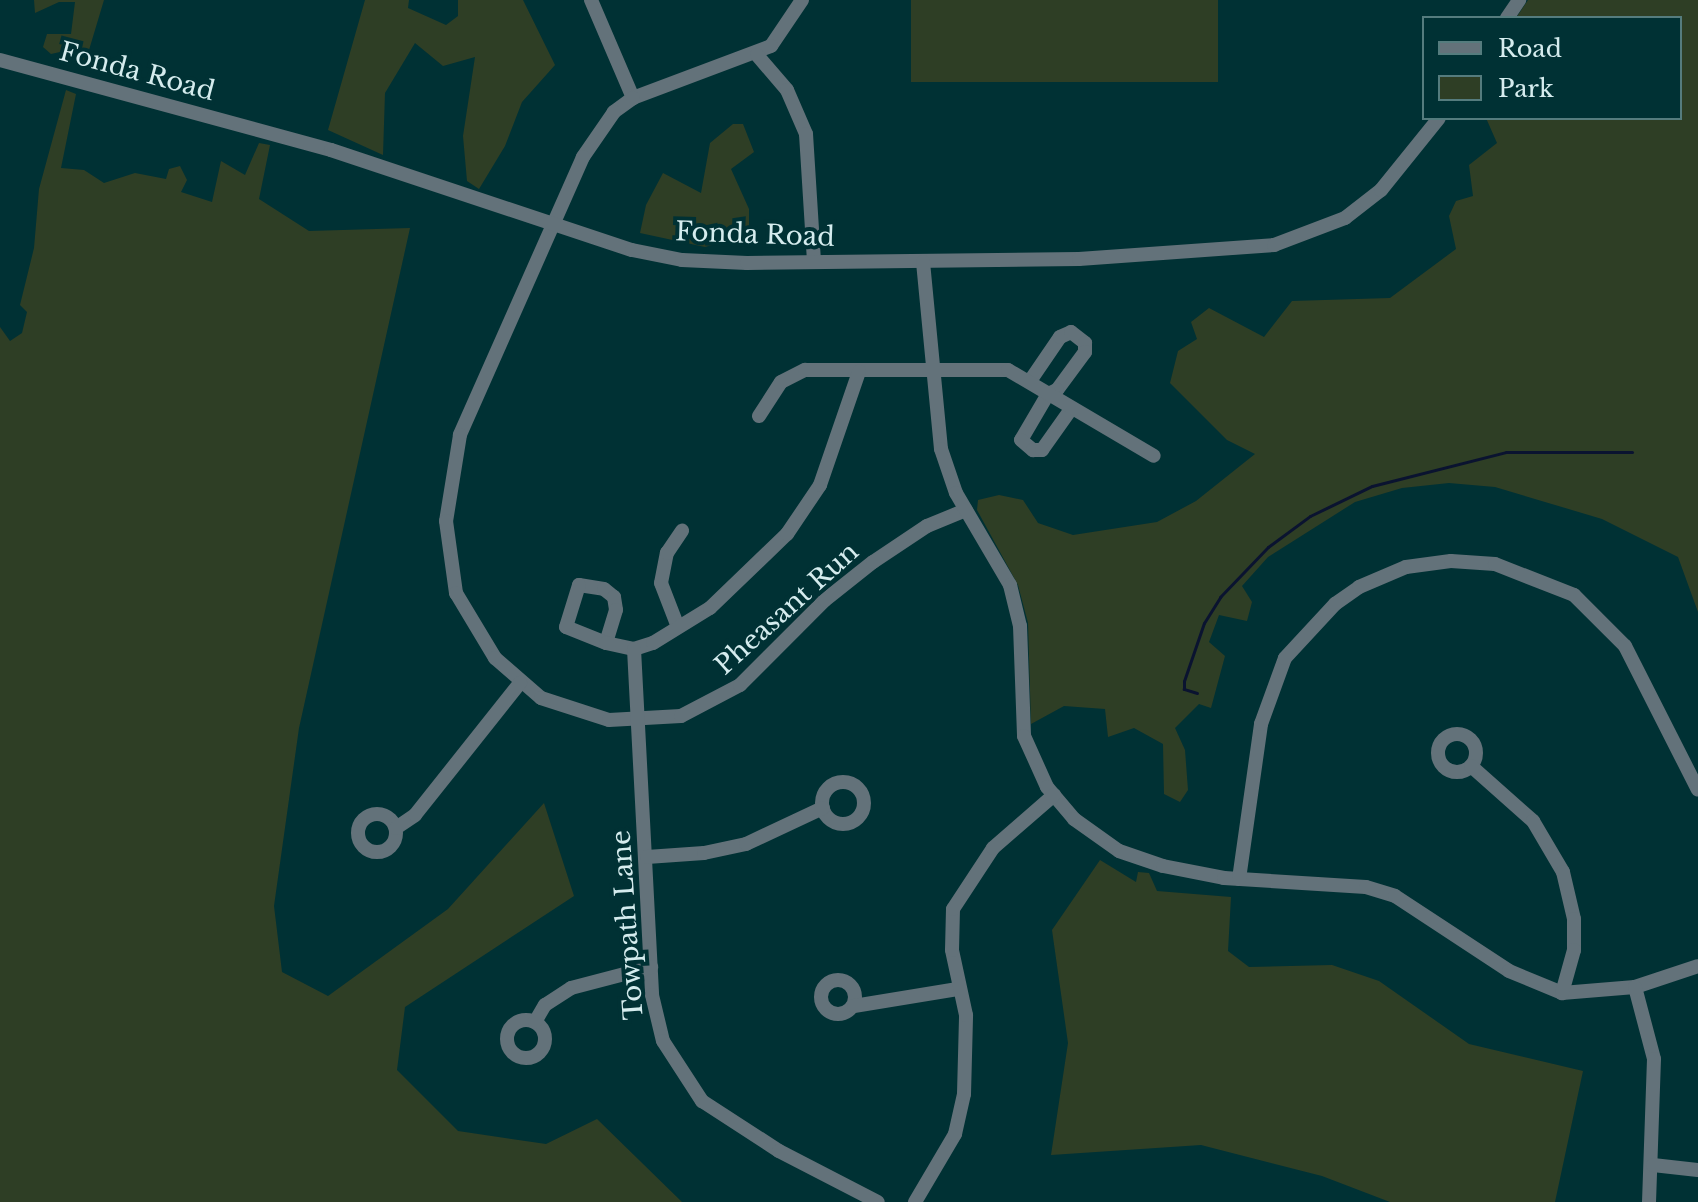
<!DOCTYPE html>
<style>
body{margin:0}
#map{position:relative;width:1698px;height:1202px;overflow:hidden;background:#003134;font-family:"Libre Baskerville",serif}
div>[style]{position:absolute}
[style*='--x']{left:calc(var(--x)*1px);top:calc(var(--y)*1px);width:calc(var(--w)*1px);rotate:calc(var(--a)*1deg)}
.green>*{inset:0;background:#2e3e25;transform-origin:0 0}
.stream>*{height:3px;margin:-1.5px;padding:0 1.5px;transform-origin:1.5px;border-radius:1.5px;background:#0a1330}
.minor>*{height:14px;margin:-7px;padding:0 7px;transform-origin:7px;border-radius:7px;background:#63727a}
.minor>.ring{margin:-7px;padding:0;box-sizing:content-box;background:none;border:14px solid #63727a;border-radius:50%}
span{translate:-50% -50%;white-space:nowrap;text-align:center;line-height:1.15;-webkit-text-stroke:8px #003134;paint-order:stroke}
.street-label{font-size:26px;color:#d5ecee}
.legend{position:absolute;left:1422px;top:16px;width:260px;height:104px;box-sizing:border-box;background:#003134;border:2px solid #557c7e;margin:0;padding:10px 14px;list-style:none;font-size:24px;color:#d5ecee}
.legend li{display:flex;align-items:center;gap:16px;height:40px}
.legend b{width:40px;border:2px solid #557c7e}
</style>
<div id="map">
<div class="green">
<i style="clip-path:polygon(34px 0,104px 0,86px 60px,77px 64px,69px 50px,51px 54px,43px 47px,47px 34px,71px 34px,75px 2px,59px 2px,35px 13px)"></i>
<i style="clip-path:polygon(365px 0,409px 0,408px 8px,446px 25px,458px 16px,458px 0,523px 0,555px 65px,522px 102px,505px 146px,479px 189px,467px 181px,463px 136px,475px 57px,443px 66px,415px 43px,385px 93px,383px 155px,328px 130px)"></i>
<i style="left:911px;top:0;width:307px;height:82px"></i>
<i style="clip-path:polygon(1528px 0,1698px 0,1698px 612px,1678px 557px,1602px 519px,1495px 487px,1449px 483px,1402px 488px,1355px 502px,1268px 557px,1242px 586px,1252px 602px,1247px 621px,1219px 615px,1209px 642px,1225px 656px,1211px 708px,1199px 704px,1175px 728px,1185px 750px,1188px 790px,1180px 802px,1164px 794px,1163px 744px,1134px 728px,1108px 737px,1105px 709px,1064px 706px,1031px 724px,1028px 623px,1018px 585px,977px 510px,978px 500px,999px 495px,1023px 500px,1038px 523px,1073px 535px,1157px 522px,1196px 501px,1255px 454px,1227px 440px,1170px 383px,1178px 351px,1197px 339px,1191px 322px,1209px 308px,1264px 337px,1292px 301px,1390px 298px,1456px 249px,1449px 216px,1456px 201px,1473px 196px,1469px 165px,1497px 143px,1486px 118px,1680px 118px,1680px 18px,1516px 18px)"></i>
<i style="clip-path:polygon(66px 90px,76px 94px,61px 168px,84px 170px,104px 183px,135px 173px,166px 179px,169px 169px,180px 166px,187px 180px,181px 192px,212px 202px,221px 161px,245px 175px,259px 143px,270px 145px,259px 199px,309px 231px,410px 228px,299px 728px,274px 906px,282px 972px,328px 996px,448px 909px,544px 803px,574px 896px,405px 1007px,397px 1070px,458px 1131px,546px 1144px,597px 1119px,682px 1202px,0 1202px,0 327px,10px 341px,22px 333px,27px 312px,20px 305px,34px 248px,39px 189px)"></i>
<i style="clip-path:polygon(733px 124px,743px 124px,754px 152px,731px 169px,749px 209px,749px 235px,705px 247px,640px 233px,646px 205px,663px 173px,701px 193px,710px 143px)"></i>
<i style="clip-path:polygon(1100px 860px,1136px 882px,1138px 872px,1149px 873px,1157px 891px,1231px 897px,1228px 951px,1249px 967px,1332px 965px,1379px 981px,1469px 1044px,1583px 1071px,1555px 1202px,1390px 1202px,1322px 1176px,1201px 1145px,1051px 1155px,1068px 1043px,1052px 930px)"></i>
</div>
<div class="stream">
<i style="--x:1197;--y:693;--w:14;--a:-163"></i>
<i style="--x:1184;--y:689;--w:8;--a:-90"></i>
<i style="--x:1184;--y:681;--w:61;--a:-71"></i>
<i style="--x:1204;--y:623;--w:31;--a:-58"></i>
<i style="--x:1220;--y:597;--w:69;--a:-46.2"></i>
<i style="--x:1268;--y:547;--w:52;--a:-36.4"></i>
<i style="--x:1310;--y:516;--w:69;--a:-25.8"></i>
<i style="--x:1372;--y:486;--w:138;--a:-14.2"></i>
<i style="--x:1506;--y:452;--w:126;--a:0"></i>
</div>
<div class="minor">
<i style="--x:591;--y:0;--w:107;--a:66.8"></i>
<i style="--x:802;--y:0;--w:55;--a:124"></i>
<i style="--x:771;--y:46;--w:147;--a:159.4"></i>
<i style="--x:633;--y:98;--w:24;--a:144"></i>
<i style="--x:614;--y:112;--w:55;--a:124.6"></i>
<i style="--x:583;--y:157;--w:304;--a:113.9"></i>
<i style="--x:460;--y:435;--w:87;--a:99.2"></i>
<i style="--x:446;--y:521;--w:73;--a:82.1"></i>
<i style="--x:456;--y:593;--w:76;--a:59"></i>
<i style="--x:495;--y:658;--w:61;--a:41"></i>
<i style="--x:541;--y:698;--w:71;--a:17.9"></i>
<i style="--x:609;--y:720;--w:72;--a:-3.2"></i>
<i style="--x:681;--y:716;--w:67;--a:-27.7"></i>
<i style="--x:740;--y:685;--w:120;--a:-45"></i>
<i style="--x:825;--y:600;--w:61;--a:-38.4"></i>
<i style="--x:873;--y:562;--w:65;--a:-33.7"></i>
<i style="--x:927;--y:526;--w:42;--a:-22.3"></i>
<i style="--x:1507;--y:18;--w:22;--a:-56"></i>
<i style="--x:757;--y:55;--w:46;--a:49.4"></i>
<i style="--x:787;--y:90;--w:48;--a:66.6"></i>
<i style="--x:806;--y:134;--w:127;--a:86.4"></i>
<i style="--x:0;--y:60;--w:343;--a:15.2"></i>
<i style="--x:331;--y:150;--w:317;--a:18.4"></i>
<i style="--x:632;--y:250;--w:51;--a:11.3"></i>
<i style="--x:682;--y:260;--w:65;--a:2.6"></i>
<i style="--x:747;--y:263;--w:332;--a:-0.7"></i>
<i style="--x:1079;--y:259;--w:196;--a:-4.1"></i>
<i style="--x:1274;--y:245;--w:76;--a:-20.8"></i>
<i style="--x:1345;--y:218;--w:46;--a:-37.9"></i>
<i style="--x:1381;--y:190;--w:92;--a:-51.1"></i>
<i style="--x:923;--y:262;--w:188;--a:84.5"></i>
<i style="--x:941;--y:449;--w:46;--a:71.2"></i>
<i style="--x:956;--y:493;--w:107;--a:59.6"></i>
<i style="--x:1010;--y:585;--w:42;--a:76.3"></i>
<i style="--x:1020;--y:626;--w:110;--a:87.9"></i>
<i style="--x:1024;--y:736;--w:56;--a:65.7"></i>
<i style="--x:1047;--y:787;--w:42;--a:49.8"></i>
<i style="--x:1074;--y:819;--w:55;--a:35.4"></i>
<i style="--x:1119;--y:851;--w:46;--a:18.8"></i>
<i style="--x:1163;--y:866;--w:62;--a:11.1"></i>
<i style="--x:1224;--y:878;--w:142;--a:3.6"></i>
<i style="--x:1366;--y:887;--w:30;--a:17"></i>
<i style="--x:1395;--y:896;--w:136;--a:33.3"></i>
<i style="--x:1509;--y:971;--w:57;--a:22.5"></i>
<i style="--x:1562;--y:993;--w:73;--a:-4.7"></i>
<i style="--x:1635;--y:987;--w:66;--a:-18.4"></i>
<i style="--x:1030;--y:381;--w:53;--a:-55.7"></i>
<i style="--x:1060;--y:337;--w:12;--a:-24"></i>
<i style="--x:1071;--y:332;--w:18;--a:38"></i>
<i style="--x:1085;--y:343;--w:9;--a:90"></i>
<i style="--x:1085;--y:352;--w:47;--a:126.4"></i>
<i style="--x:1057;--y:390;--w:10;--a:156"></i>
<i style="--x:1048;--y:394;--w:53;--a:120.4"></i>
<i style="--x:1021;--y:440;--w:16;--a:40"></i>
<i style="--x:1033;--y:450;--w:9;--a:0"></i>
<i style="--x:1042;--y:450;--w:50;--a:-54.7"></i>
<i style="--x:759;--y:416;--w:40;--a:-57.1"></i>
<i style="--x:781;--y:382;--w:27;--a:-27"></i>
<i style="--x:805;--y:370;--w:203;--a:0"></i>
<i style="--x:1008;--y:370;--w:169;--a:30.5"></i>
<i style="--x:579;--y:585;--w:25;--a:9"></i>
<i style="--x:604;--y:589;--w:13;--a:39"></i>
<i style="--x:614;--y:597;--w:13;--a:81"></i>
<i style="--x:616;--y:610;--w:34;--a:107"></i>
<i style="--x:606;--y:643;--w:43;--a:-158.2"></i>
<i style="--x:566;--y:627;--w:44;--a:-72.8"></i>
<i style="--x:678;--y:627;--w:47;--a:-111.1"></i>
<i style="--x:661;--y:583;--w:31;--a:-79"></i>
<i style="--x:667;--y:553;--w:27;--a:-56"></i>
<i style="--x:606;--y:643;--w:29;--a:12"></i>
<i style="--x:634;--y:649;--w:20;--a:-18"></i>
<i style="--x:653;--y:643;--w:67;--a:-31.6"></i>
<i style="--x:710;--y:608;--w:107;--a:-43.9"></i>
<i style="--x:787;--y:534;--w:59;--a:-56"></i>
<i style="--x:820;--y:485;--w:120;--a:-71"></i>
<i style="--x:634;--y:649;--w:346;--a:87"></i>
<i style="--x:652;--y:995;--w:47;--a:76.6"></i>
<i style="--x:663;--y:1041;--w:72;--a:57"></i>
<i style="--x:702;--y:1101;--w:92;--a:33"></i>
<i style="--x:779;--y:1151;--w:111;--a:27.3"></i>
<i class="ring" style="left:1438px;top:734px;width:24px;height:24px"></i>
<i style="--x:1471;--y:766;--w:83;--a:41.6"></i>
<i style="--x:1533;--y:821;--w:59;--a:59.5"></i>
<i style="--x:1563;--y:872;--w:48;--a:76.8"></i>
<i style="--x:1574;--y:919;--w:31;--a:90"></i>
<i style="--x:1574;--y:950;--w:45;--a:105.6"></i>
<i class="ring" style="left:822px;top:782px;width:28px;height:28px"></i>
<i class="ring" style="left:358px;top:814px;width:24px;height:24px"></i>
<i style="--x:396;--y:828;--w:23;--a:-34"></i>
<i style="--x:415;--y:815;--w:169;--a:-51.5"></i>
<i style="--x:647;--y:857;--w:57;--a:-4"></i>
<i style="--x:704;--y:853;--w:43;--a:-12.1"></i>
<i style="--x:746;--y:844;--w:85;--a:-25.1"></i>
<i style="--x:1239;--y:879;--w:157;--a:-81.9"></i>
<i style="--x:1261;--y:724;--w:70;--a:-70"></i>
<i style="--x:1285;--y:658;--w:74;--a:-47.2"></i>
<i style="--x:1335;--y:604;--w:29;--a:-35"></i>
<i style="--x:1359;--y:587;--w:51;--a:-23.1"></i>
<i style="--x:1406;--y:567;--w:45;--a:-7.6"></i>
<i style="--x:1451;--y:561;--w:44;--a:3.9"></i>
<i style="--x:1495;--y:564;--w:85;--a:21.4"></i>
<i style="--x:1574;--y:595;--w:72;--a:45"></i>
<i style="--x:1625;--y:646;--w:161;--a:63.1"></i>
<i class="ring" style="left:821px;top:980px;width:20px;height:20px"></i>
<i style="--x:1635;--y:987;--w:74;--a:75.2"></i>
<i style="--x:1654;--y:1059;--w:143;--a:92"></i>
<i style="--x:854;--y:1006;--w:105;--a:-9.3"></i>
<i class="ring" style="left:507px;top:1020px;width:24px;height:24px"></i>
<i style="--x:535;--y:1022;--w:20;--a:-60"></i>
<i style="--x:545;--y:1005;--w:31;--a:-33"></i>
<i style="--x:571;--y:988;--w:83;--a:-14.7"></i>
<i style="--x:1653;--y:1165;--w:45;--a:6.3"></i>
<i style="--x:915;--y:1202;--w:79;--a:-59.5"></i>
<i style="--x:955;--y:1134;--w:41;--a:-77.3"></i>
<i style="--x:964;--y:1094;--w:79;--a:-88.5"></i>
<i style="--x:966;--y:1015;--w:66;--a:-102.2"></i>
<i style="--x:952;--y:950;--w:41;--a:-88.6"></i>
<i style="--x:953;--y:909;--w:73;--a:-56.7"></i>
<i style="--x:993;--y:848;--w:81;--a:-41"></i>
</div>
<div class="street-label">
<span style="left:137px;top:72px;rotate:15deg">Fonda Road</span>
<span style="left:755px;top:235px;rotate:2deg">Fonda Road</span>
<span style="left:787px;top:609px;rotate:-42deg">Pheasant Run</span>
<span style="left:628px;top:925px;rotate:-94deg">Towpath Lane</span>
</div>
<ul class="legend">
<li><b style="height:10px;background:#63727a"></b>Road</li>
<li><b style="height:22px;background:#2e3e25"></b>Park</li>
</ul>
</div>
